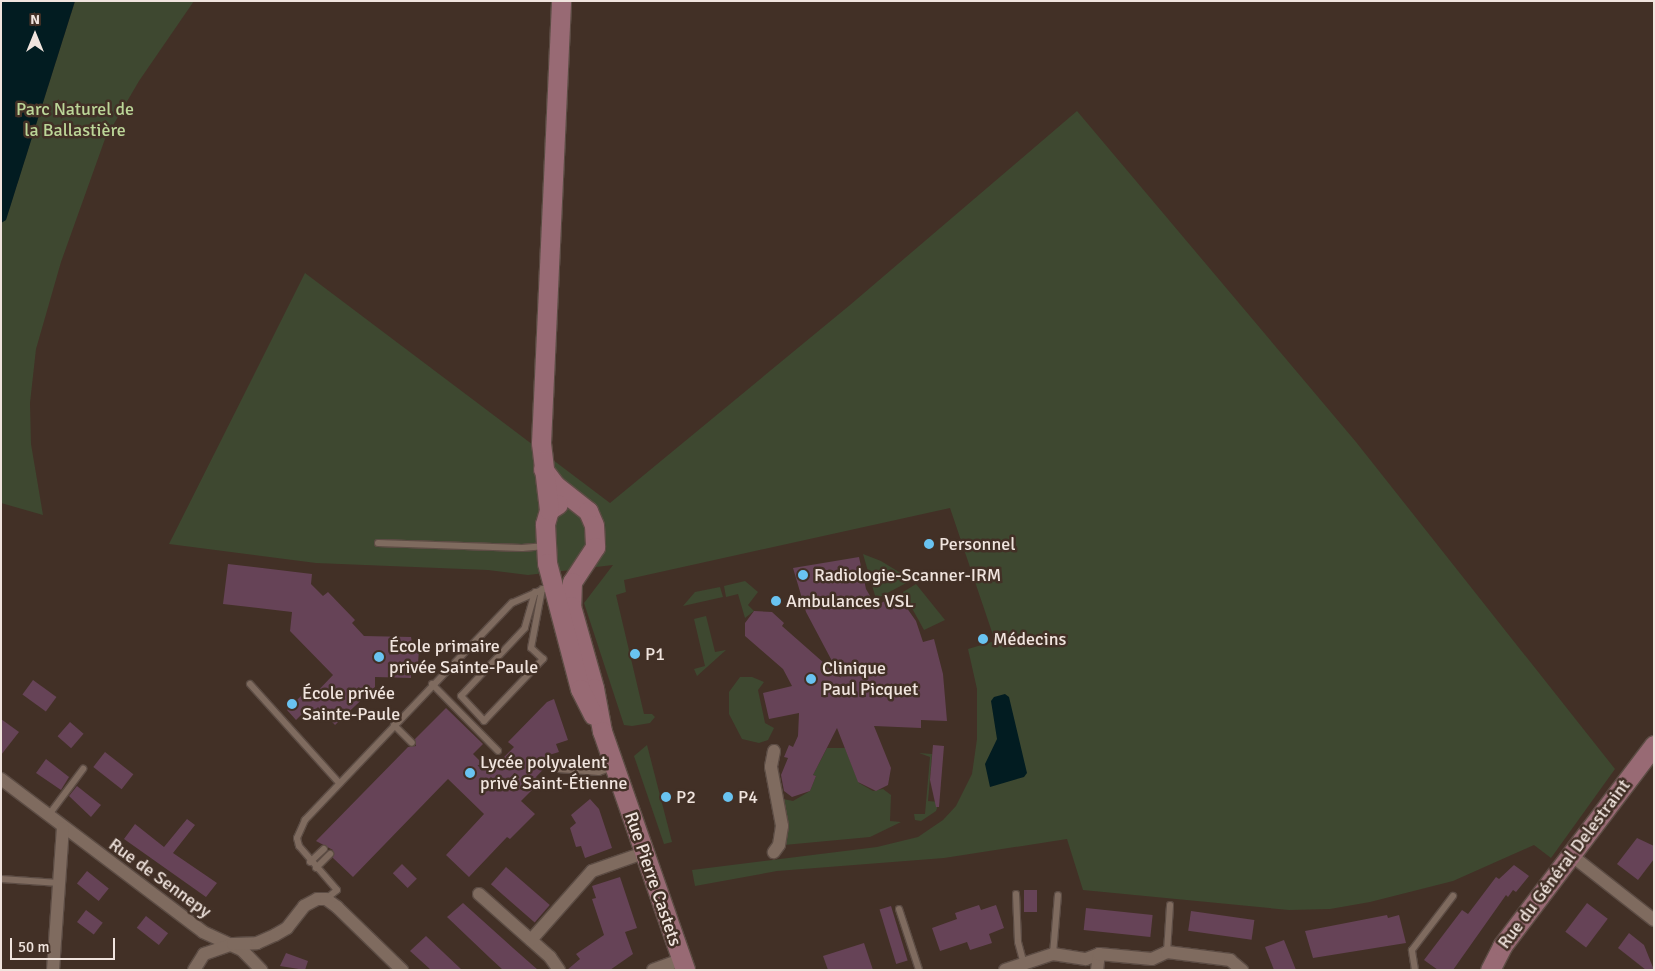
<!DOCTYPE html>
<meta charset="utf-8">
<style>
body{margin:0}
#map{position:relative;width:1655px;height:971px;overflow:hidden;background:#423026;font-family:Signika,sans-serif}
div>[style]{position:absolute}
[style*='--x']{left:calc(var(--x)*1px);top:calc(var(--y)*1px);width:calc(var(--w)*1px);rotate:calc(var(--a)*1deg)}
.green>*{inset:0;background:#3e4830}
.water>*{inset:0;background:#021c21}
.building>*{inset:0;background:#664357;transform-origin:0 0}
.roads{filter:drop-shadow(1px 0 #5c4c44) drop-shadow(-1px 0 #5c4c44) drop-shadow(0 1px #5c4c44) drop-shadow(0 -1px #5c4c44)}
.lane>*{height:6px;margin:-3px;padding:0 3px;transform-origin:3px;border-radius:3px;background:#7f6b5f}
.street>*{height:12px;margin:-6px;padding:0 6px;transform-origin:6px;border-radius:6px;background:#7f6b5f}
.secondary>*{height:19px;margin:-9.5px;padding:0 9.5px;transform-origin:9.5px;border-radius:9.5px;background:#986a74}
.dots>*{width:14px;height:14px;translate:-50% -50%;box-sizing:border-box;border:2px solid #423026;border-radius:50%}
span{translate:-50% -50%;white-space:nowrap;text-align:center;line-height:1.15;-webkit-text-stroke:5px #423026;paint-order:stroke}
.park-label{font-size:18px;color:#bcd698}
.poi-label{font-size:18px;color:#f0e4de}
.left{translate:0 -50%;text-align:left}
.street-label{font-size:18px;color:#f0e4de}
.frame{position:absolute;inset:0;border:2px solid #f0e4de;pointer-events:none}
.north{position:absolute;left:10px;top:10px;width:50px;height:50px;-webkit-text-stroke:4px #423026;paint-order:stroke;rotate:0deg;font-size:14px;font-weight:700;line-height:20px;text-align:center;color:#f0e4de}
.north::after{content:'';display:block;margin:auto;width:18px;height:22px;background:#f0e4de;clip-path:polygon(50% 0,100% 100%,50% 72%,0 100%)}
.scale{position:absolute;left:10px;top:938px;width:105px;height:22px;box-sizing:border-box;border:2px solid #f0e4de;border-top:0;padding-left:6px;font-size:15px;line-height:18px;white-space:nowrap;color:#f0e4de;-webkit-text-stroke:4px #423026;paint-order:stroke}
</style>
<div id="map">
<div class="green">
<i style="clip-path:polygon(75px 1px,194px 1px,139px 81px,105px 139px,61px 262px,36px 349px,30px 403px,31px 444px,43px 515px,1px 503px,1px 223px,6px 219px)"></i>
<i style="clip-path:polygon(1077px 111px,1356px 442px,1615px 769px,1551px 858px,1534px 845px,1453px 881px,1370px 902px,1330px 909px,1289px 910px,1083px 890px,1067px 839px,944px 858px,777px 871px,695px 886px,692px 870px,877px 847px,918px 837px,943px 820px,956px 806px,972px 774px,977px 739px,977px 689px,968px 649px,995px 641px,950px 508px,624px 580px,626px 592px,616px 595px,644px 714px,652px 714px,655px 717px,650px 723px,632px 726px,624px 725px,584px 603px,613px 565px,528px 575px,488px 570px,316px 563px,169px 544px,305px 273px,610px 503px,850px 305px)"></i>
<i style="clip-path:polygon(863px 554px,881px 561px,912px 580px,876px 599px)"></i>
<i style="clip-path:polygon(745px 581px,758px 592px,748px 605px,754px 611px,745px 618px,738px 594px,726px 597px,724px 586px)"></i>
<i style="clip-path:polygon(916px 584px,945px 620px,924px 630px,903px 592px)"></i>
<i style="clip-path:polygon(720px 587px,723px 597px,683px 606px,695px 592px)"></i>
<i style="clip-path:polygon(706px 616px,715px 652px,726px 650px,697px 676px,694px 669px,705px 666px,694px 619px)"></i>
<i style="clip-path:polygon(740px 677px,752px 677px,764px 682px,758px 690px,765px 723px,774px 728px,768px 740px,759px 743px,742px 739px,729px 714px,729px 692px)"></i>
<i style="clip-path:polygon(647px 745px,672px 842px,664px 844px,634px 756px)"></i>
<i style="clip-path:polygon(827px 748px,845px 748px,859px 783px,873px 791px,883px 789px,891px 795px,890px 821px,901px 822px,870px 837px,784px 845px,788px 826px,783px 799px,793px 801px,810px 791px,816px 776px,813px 775px)"></i>
<i style="clip-path:polygon(919px 753px,932px 754px,928px 801px,939px 802px,936px 811px,921px 821px,915px 820px,914px 814px,925px 814px,930px 757px)"></i>
</div>
<div class="water">
<i style="clip-path:polygon(1px 1px,75px 1px,6px 220px,1px 223px)"></i>
<i style="clip-path:polygon(1005px 694px,1009px 697px,1027px 773px,1024px 777px,990px 787px,985px 764px,997px 739px,991px 701px,994px 697px)"></i>
</div>
<div class="building">
<i style="clip-path:polygon(859px 557px,866px 589px,876px 606px,897px 594px,916px 621px,923px 642px,934px 639px,943px 674px,947px 721px,921px 720px,921px 728px,874px 726px,891px 768px,888px 785px,876px 791px,858px 782px,837px 728px,813px 775px,816px 776px,810px 791px,792px 797px,784px 791px,781px 775px,788px 758px,784px 757px,789px 745px,793px 747px,798px 736px,799px 713px,769px 719px,763px 693px,792px 686px,783px 669px,745px 636px,745px 623px,754px 611px,772px 612px,784px 623px,782px 626px,841px 678px,806px 612px,793px 568px)"></i>
<i style="clip-path:polygon(228px 564px,312px 574px,311px 584px,323px 596px,328px 592px,355px 620px,352px 623px,364px 636px,411px 637px,413px 649px,419px 649px,418px 664px,411px 664px,411px 678px,375px 677px,375px 687px,335px 725px,318px 707px,310px 715px,305px 711px,296px 720px,287px 710px,304px 693px,310px 699px,333px 675px,290px 631px,292px 612px,223px 604px)"></i>
<i style="left:33px;top:680px;width:29px;height:18px;rotate:36deg"></i>
<i style="clip-path:polygon(554px 699px,568px 740px,556px 744px,559px 752px,549px 755px,551px 761px,536px 777px,540px 782px,521px 801px,535px 814px,510px 839px,507px 837px,469px 877px,446px 855px,484px 814px,448px 779px,353px 877px,333px 858px,333px 850px,316px 841px,408px 747px,416px 746px,415px 739px,446px 708px,483px 744px,473px 754px,490px 771px,514px 747px,508px 742px,547px 702px)"></i>
<i style="clip-path:polygon(1px 719px,19px 732px,1px 755px)"></i>
<i style="left:70px;top:722px;width:18px;height:19px;rotate:41deg"></i>
<i style="clip-path:polygon(933px 745px,944px 746px,939px 807px,936px 807px,930px 780px)"></i>
<i style="left:105px;top:752px;width:36px;height:19px;rotate:38deg"></i>
<i style="clip-path:polygon(46px 759px,69px 777px,61px 790px,36px 773px)"></i>
<i style="clip-path:polygon(77px 786px,101px 805px,91px 817px,69px 796px)"></i>
<i style="clip-path:polygon(590px 799px,599px 809px,612px 848px,585px 858px,581px 846px,576px 847px,570px 828px,576px 823px,571px 815px)"></i>
<i style="clip-path:polygon(187px 819px,195px 825px,173px 853px,217px 883px,206px 897px,124px 839px,135px 824px,164px 847px)"></i>
<i style="clip-path:polygon(1637px 838px,1654px 846px,1654px 859px,1638px 880px,1617px 864px)"></i>
<i style="left:402px;top:864px;width:21px;height:13px;rotate:45deg"></i>
<i style="clip-path:polygon(1514px 865px,1529px 876px,1516px 892px,1513px 890px,1508px 897px,1506px 895px,1453px 970px,1438px 970px,1424px 960px,1462px 910px,1468px 914px,1496px 877px,1499px 879px)"></i>
<i style="left:506px;top:867px;width:58px;height:23px;rotate:41deg"></i>
<i style="left:87px;top:871px;width:28px;height:16px;rotate:39deg"></i>
<i style="clip-path:polygon(620px 877px,637px 928px,625px 932px,633px 954px,610px 970px,567px 970px,580px 959px,576px 954px,604px 935px,592px 899px,596px 898px,592px 886px)"></i>
<i style="left:1024px;top:890px;width:13px;height:22px"></i>
<i style="clip-path:polygon(463px 903px,513px 948px,538px 970px,503px 970px,490px 958px,447px 917px)"></i>
<i style="left:1587px;top:903px;width:26px;height:36px;rotate:37deg"></i>
<i style="clip-path:polygon(979px 905px,981px 910px,996px 905px,1004px 928px,989px 934px,992px 943px,970px 950px,967px 942px,940px 951px,932px 928px,957px 919px,955px 913px)"></i>
<i style="left:891px;top:906px;width:57px;height:12px;rotate:73deg"></i>
<i style="left:1086px;top:908px;width:67px;height:22px;rotate:6deg"></i>
<i style="left:86px;top:910px;width:21px;height:15px;rotate:37deg"></i>
<i style="left:1191px;top:911px;width:64px;height:20px;rotate:8deg"></i>
<i style="clip-path:polygon(1387px 915px,1388px 918px,1399px 915px,1406px 943px,1313px 958px,1305px 931px)"></i>
<i style="left:146px;top:916px;width:28px;height:15px;rotate:38deg"></i>
<i style="clip-path:polygon(1629px 933px,1644px 945px,1654px 970px,1646px 970px,1618px 948px)"></i>
<i style="clip-path:polygon(426px 936px,462px 970px,431px 970px,410px 951px)"></i>
<i style="clip-path:polygon(1284px 940px,1296px 970px,1274px 970px,1265px 947px)"></i>
<i style="clip-path:polygon(864px 943px,873px 970px,828px 970px,823px 956px)"></i>
<i style="clip-path:polygon(286px 953px,308px 961px,305px 970px,280px 966px)"></i>
</div>
<div class="roads">
<div class="lane">
<i style="--x:378;--y:543;--w:144;--a:2"></i>
<i style="--x:522;--y:548;--w:21;--a:-5"></i>
<i style="--x:535;--y:592;--w:37;--a:106"></i>
<i style="--x:525;--y:628;--w:93;--a:133.3"></i>
<i style="--x:461;--y:696;--w:34;--a:47"></i>
<i style="--x:484;--y:721;--w:86;--a:-46.4"></i>
<i style="--x:543;--y:659;--w:16;--a:-137"></i>
<i style="--x:531;--y:648;--w:60;--a:-79.4"></i>
<i style="--x:250;--y:684;--w:133;--a:48"></i>
<i style="--x:432;--y:684;--w:94;--a:45.4"></i>
<i style="--x:394;--y:725;--w:25;--a:45"></i>
<i style="--x:558;--y:769;--w:41;--a:4.2"></i>
<i style="--x:599;--y:772;--w:15;--a:-20"></i>
<i style="--x:48;--y:816;--w:59;--a:-53.3"></i>
<i style="--x:310;--y:862;--w:19;--a:-43"></i>
<i style="--x:316;--y:868;--w:20;--a:-45"></i>
<i style="--x:1;--y:879;--w:58;--a:3.9"></i>
<i style="--x:1016;--y:894;--w:48;--a:87.6"></i>
<i style="--x:1018;--y:942;--w:23;--a:75"></i>
<i style="--x:326;--y:899;--w:14;--a:-39"></i>
<i style="--x:337;--y:890;--w:58;--a:-130.8"></i>
<i style="--x:299;--y:846;--w:8;--a:-104"></i>
<i style="--x:297;--y:838;--w:20;--a:-66"></i>
<i style="--x:305;--y:820;--w:300;--a:-46.4"></i>
<i style="--x:512;--y:603;--w:43;--a:-23.6"></i>
<i style="--x:899;--y:909;--w:64;--a:71.8"></i>
<i style="--x:1167;--y:952;--w:47;--a:-86.3"></i>
<i style="--x:1053;--y:954;--w:59;--a:-85.2"></i>
<i style="--x:1415;--y:970;--w:20;--a:-99"></i>
<i style="--x:1412;--y:950;--w:68;--a:-52.8"></i>
</div>
<div class="street">
<i style="--x:774;--y:751;--w:16;--a:101"></i>
<i style="--x:771;--y:767;--w:60;--a:79.4"></i>
<i style="--x:782;--y:826;--w:19;--a:99"></i>
<i style="--x:779;--y:845;--w:9;--a:126"></i>
<i style="--x:1;--y:779;--w:253;--a:37.1"></i>
<i style="--x:203;--y:932;--w:43;--a:24.8"></i>
<i style="--x:242;--y:950;--w:28;--a:46"></i>
<i style="--x:1571;--y:855;--w:105;--a:38.1"></i>
<i style="--x:479;--y:894;--w:95;--a:41.6"></i>
<i style="--x:550;--y:957;--w:16;--a:55"></i>
<i style="--x:531;--y:940;--w:92;--a:-48.5"></i>
<i style="--x:592;--y:871;--w:54;--a:-19.4"></i>
<i style="--x:53;--y:970;--w:142;--a:-86"></i>
<i style="--x:194;--y:970;--w:19;--a:-58"></i>
<i style="--x:204;--y:954;--w:31;--a:-19"></i>
<i style="--x:233;--y:944;--w:24;--a:-2"></i>
<i style="--x:257;--y:943;--w:20;--a:-24"></i>
<i style="--x:275;--y:935;--w:14;--a:-30"></i>
<i style="--x:287;--y:928;--w:28;--a:-52"></i>
<i style="--x:304;--y:906;--w:15;--a:-28"></i>
<i style="--x:317;--y:899;--w:9;--a:0"></i>
<i style="--x:326;--y:899;--w:14;--a:36"></i>
<i style="--x:337;--y:907;--w:91;--a:44.1"></i>
<i style="--x:653;--y:970;--w:30;--a:-20"></i>
<i style="--x:1005;--y:970;--w:51;--a:-18.4"></i>
<i style="--x:1053;--y:954;--w:33;--a:9"></i>
<i style="--x:1086;--y:959;--w:14;--a:-21"></i>
<i style="--x:1097;--y:970;--w:16;--a:-83"></i>
<i style="--x:1099;--y:954;--w:53;--a:5.4"></i>
<i style="--x:1152;--y:959;--w:17;--a:-25"></i>
<i style="--x:1167;--y:952;--w:64;--a:7.2"></i>
<i style="--x:1230;--y:960;--w:16;--a:40"></i>
</div>
<div class="secondary">
<i style="--x:543;--y:469;--w:20;--a:53"></i>
<i style="--x:555;--y:485;--w:42;--a:38.2"></i>
<i style="--x:588;--y:511;--w:15;--a:67"></i>
<i style="--x:594;--y:525;--w:22;--a:87"></i>
<i style="--x:595;--y:547;--w:42;--a:123.3"></i>
<i style="--x:572;--y:582;--w:24;--a:92"></i>
<i style="--x:571;--y:606;--w:85;--a:74.3"></i>
<i style="--x:594;--y:688;--w:44;--a:79.5"></i>
<i style="--x:602;--y:731;--w:253;--a:70.8"></i>
<i style="--x:558;--y:504;--w:11;--a:146"></i>
<i style="--x:549;--y:510;--w:15;--a:106"></i>
<i style="--x:545;--y:524;--w:39;--a:87"></i>
<i style="--x:547;--y:563;--w:130;--a:75.3"></i>
<i style="--x:580;--y:689;--w:29;--a:63"></i>
<i style="--x:549;--y:510;--w:67;--a:-96.8"></i>
<i style="--x:541;--y:443;--w:442;--a:-87.4"></i>
<i style="--x:1490;--y:970;--w:27;--a:-63"></i>
<i style="--x:1502;--y:946;--w:252;--a:-52.9"></i>
</div>
</div>
<div class="dots">
<i style="left:929px;top:544px;background:#69c3f1"></i>
<i style="left:803px;top:575px;background:#69c3f1"></i>
<i style="left:776px;top:601px;background:#69c3f1"></i>
<i style="left:983px;top:639px;background:#69c3f1"></i>
<i style="left:635px;top:654px;background:#69c3f1"></i>
<i style="left:379px;top:657px;background:#69c3f1"></i>
<i style="left:811px;top:679px;background:#69c3f1"></i>
<i style="left:292px;top:704px;background:#69c3f1"></i>
<i style="left:470px;top:773px;background:#69c3f1"></i>
<i style="left:666px;top:797px;background:#69c3f1"></i>
<i style="left:728px;top:797px;background:#69c3f1"></i>
</div>
<div class="park-label">
<span style="left:75px;top:120px">Parc Naturel de<br>la Ballastière</span>
</div>
<div class="poi-label">
<span class="left" style="left:939px;top:544px">Personnel</span>
<span class="left" style="left:814px;top:575px">Radiologie-Scanner-IRM</span>
<span class="left" style="left:786px;top:601px">Ambulances VSL</span>
<span class="left" style="left:993px;top:639px">Médecins</span>
<span class="left" style="left:389px;top:657px">École primaire<br>privée Sainte-Paule</span>
<span class="left" style="left:645px;top:654px">P1</span>
<span class="left" style="left:822px;top:679px">Clinique<br>Paul Picquet</span>
<span class="left" style="left:302px;top:704px">École privée<br>Sainte-Paule</span>
<span class="left" style="left:480px;top:773px">Lycée polyvalent<br>privé Saint-Étienne</span>
<span class="left" style="left:676px;top:797px">P2</span>
<span class="left" style="left:738px;top:797px">P4</span>
</div>
<div class="street-label">
<span style="left:1564px;top:864px;rotate:-53deg">Rue du Général Delestraint</span>
<span style="left:160px;top:878px;rotate:36deg">Rue de Sennepy</span>
<span style="left:653px;top:879px;rotate:71deg">Rue Pierre Castets</span>
</div>
<div class="frame"></div>
<div class="north">N</div>
<div class="scale">50 m</div>
</div>
